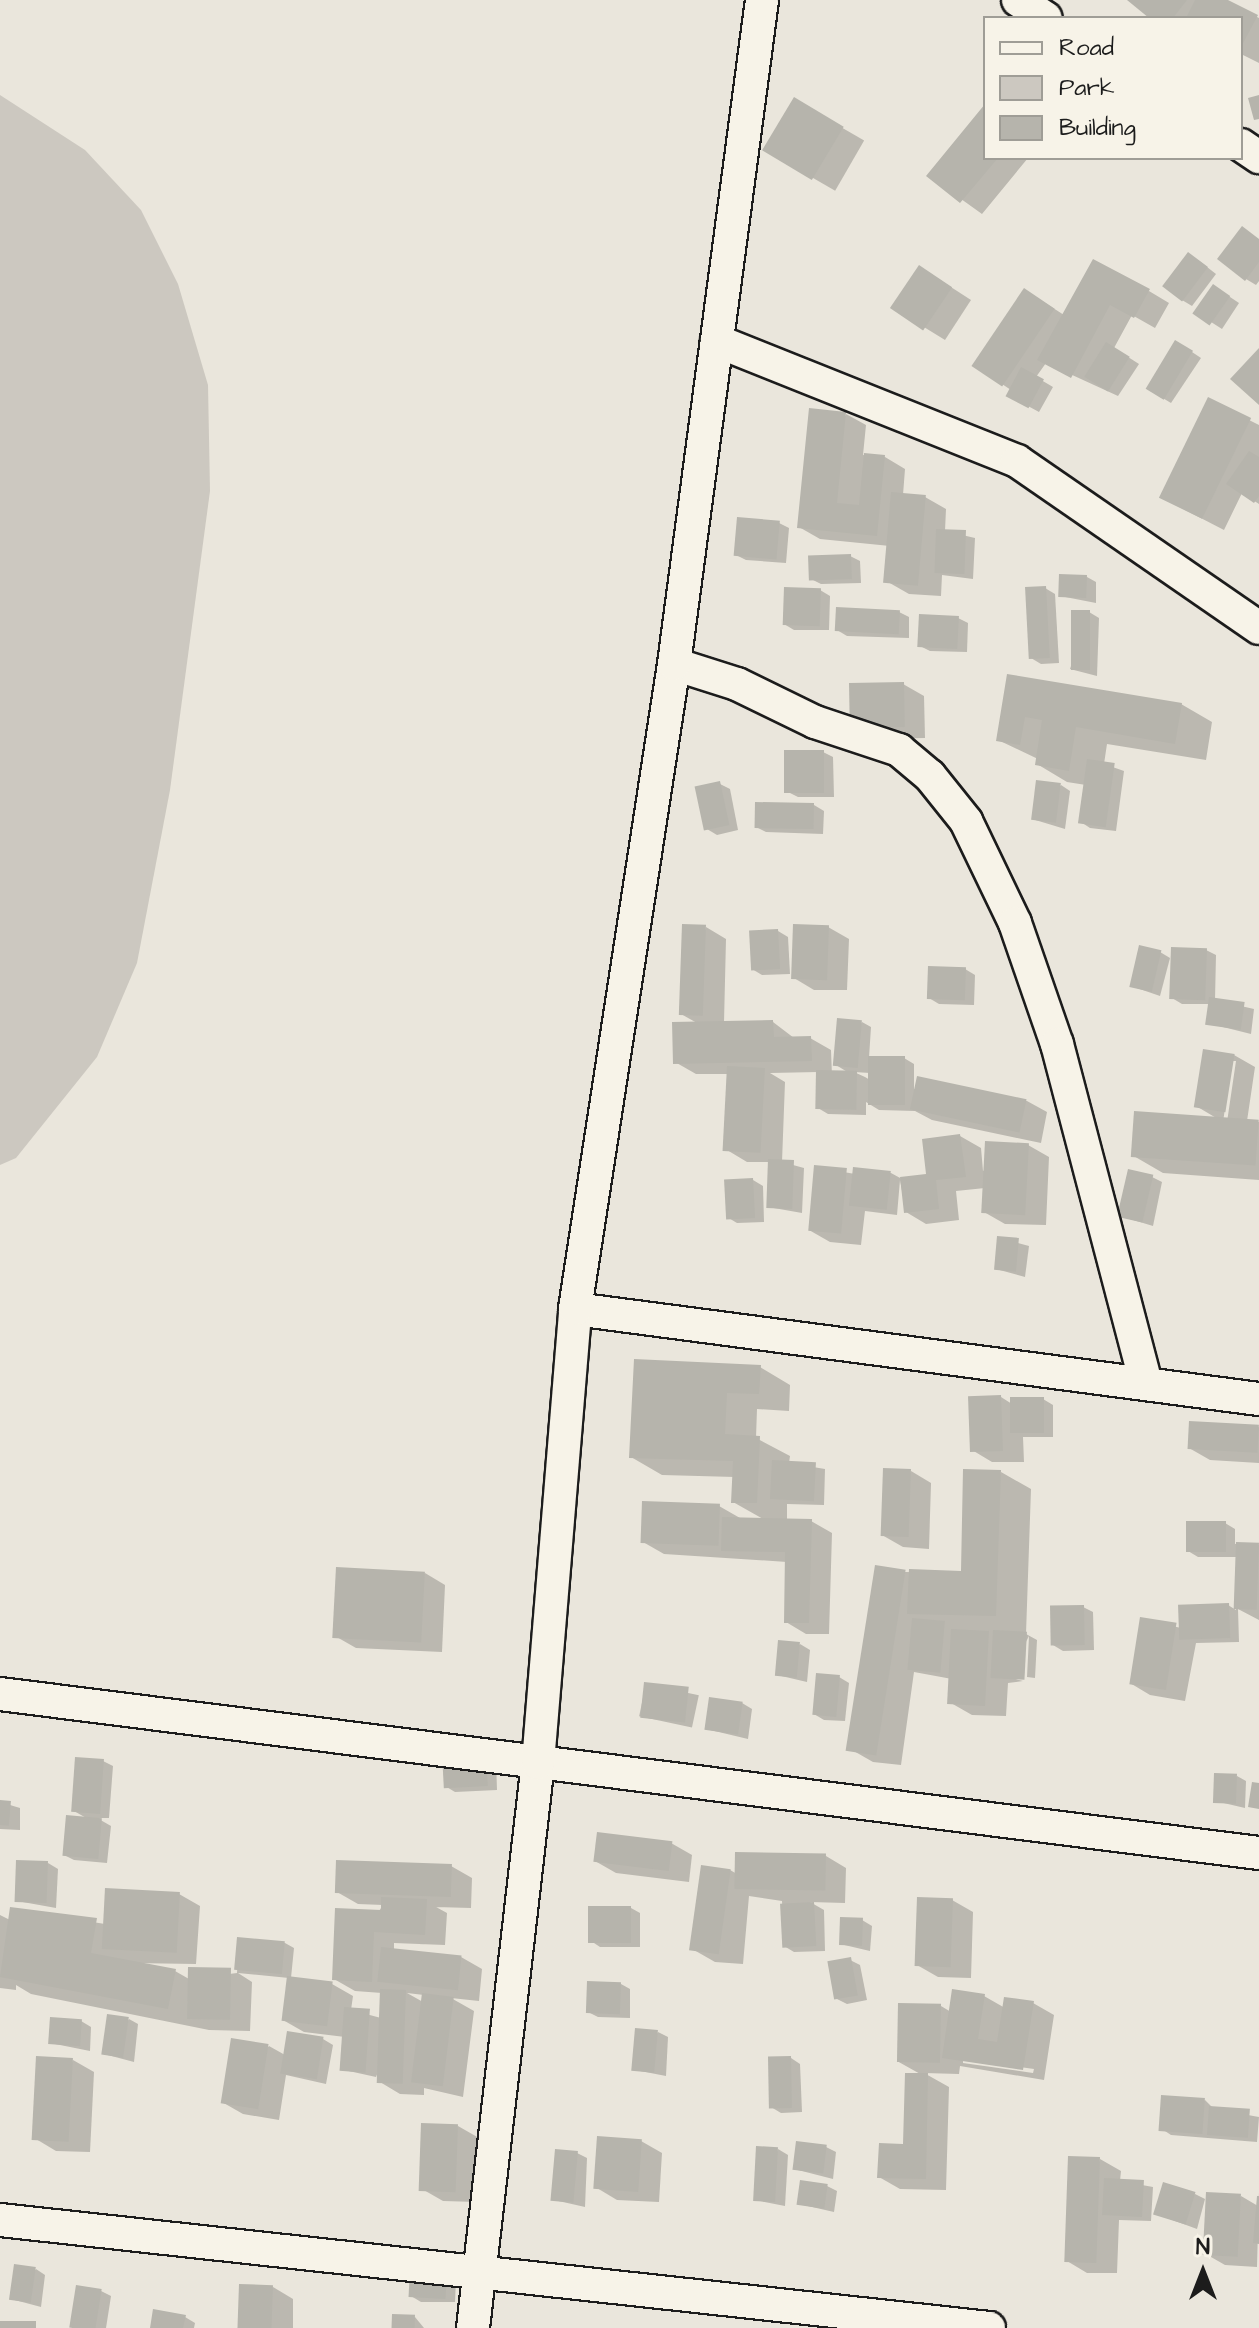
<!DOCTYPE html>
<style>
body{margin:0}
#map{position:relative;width:1259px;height:2328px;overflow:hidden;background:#eae6dc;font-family:"Architects Daughter",sans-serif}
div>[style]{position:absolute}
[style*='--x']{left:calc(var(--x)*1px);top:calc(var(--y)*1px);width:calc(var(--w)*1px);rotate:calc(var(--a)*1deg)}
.green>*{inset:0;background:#ccc8c0}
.shadow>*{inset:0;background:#0003;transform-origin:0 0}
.building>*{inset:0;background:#b6b4ac;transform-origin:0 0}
.roads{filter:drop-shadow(2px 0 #1c1c1c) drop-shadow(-2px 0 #1c1c1c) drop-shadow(0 2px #1c1c1c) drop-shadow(0 -2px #1c1c1c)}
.street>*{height:32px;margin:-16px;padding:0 16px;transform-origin:16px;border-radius:16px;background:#f7f3e8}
span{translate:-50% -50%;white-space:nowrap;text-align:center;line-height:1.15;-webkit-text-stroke:8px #f7f3e8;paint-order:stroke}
.legend{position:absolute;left:983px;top:16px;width:260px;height:144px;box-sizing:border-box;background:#f7f3e8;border:2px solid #9f9d96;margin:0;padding:10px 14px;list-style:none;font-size:24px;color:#1c1c1c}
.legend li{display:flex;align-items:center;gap:16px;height:40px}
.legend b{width:40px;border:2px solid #9f9d96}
.north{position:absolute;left:1163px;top:2232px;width:80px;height:80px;-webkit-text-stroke:6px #f7f3e8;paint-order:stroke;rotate:0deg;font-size:22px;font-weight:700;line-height:32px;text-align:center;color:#1c1c1c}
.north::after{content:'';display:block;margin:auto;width:28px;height:36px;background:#1c1c1c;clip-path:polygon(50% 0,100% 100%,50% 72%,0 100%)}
</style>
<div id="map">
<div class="green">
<i style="clip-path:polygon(0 95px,85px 150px,141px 210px,178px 284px,208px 385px,210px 491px,170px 790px,137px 963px,97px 1057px,16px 1158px,0 1165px)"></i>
</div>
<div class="shadow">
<i style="clip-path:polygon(1130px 0,1224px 0,1259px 18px,1259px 63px,1241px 54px,1241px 18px,1152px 18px)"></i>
<i style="left:794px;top:100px;width:81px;height:58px;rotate:30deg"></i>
<i style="clip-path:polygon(985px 107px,985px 158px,1028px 158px,982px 214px,929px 176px)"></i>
<i style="clip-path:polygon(1259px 239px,1259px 281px,1256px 285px,1246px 279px)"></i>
<i style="clip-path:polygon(1198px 260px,1216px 274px,1192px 306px,1182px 300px)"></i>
<i style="clip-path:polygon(940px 280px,971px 300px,945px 340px,893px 308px)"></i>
<i style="clip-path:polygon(1025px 290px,1064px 315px,1149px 291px,1169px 303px,1155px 328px,1132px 315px,1114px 348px,1139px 364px,1118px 396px,1046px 363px,1036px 377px,1053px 387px,1039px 412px,1008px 395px,1011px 390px,1002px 384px)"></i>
<i style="clip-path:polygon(1224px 293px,1239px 303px,1222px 329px,1197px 313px)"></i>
<i style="clip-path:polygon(1186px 348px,1201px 358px,1171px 403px,1161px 397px)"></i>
<i style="clip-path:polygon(1209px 400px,1259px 425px,1259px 504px,1242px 493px,1224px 530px,1162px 498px)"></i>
<i style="clip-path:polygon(846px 414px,866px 425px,863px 455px,885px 457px,905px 469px,903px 495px,925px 497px,946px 509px,945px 531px,975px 538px,973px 579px,942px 575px,941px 596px,909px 594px,888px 582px,890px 546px,820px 539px,799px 527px)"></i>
<i style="clip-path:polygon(779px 523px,789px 528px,786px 563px,746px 560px,736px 555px)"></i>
<i style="clip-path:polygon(850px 556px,860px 561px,861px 583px,821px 584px,811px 579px)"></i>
<i style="clip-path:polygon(1087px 577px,1096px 582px,1096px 603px,1060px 596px)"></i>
<i style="clip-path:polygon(1045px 588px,1055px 594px,1059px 663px,1041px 664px,1031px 658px)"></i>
<i style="clip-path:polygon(820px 590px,830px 596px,829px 630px,794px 630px,784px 624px)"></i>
<i style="clip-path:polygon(899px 612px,909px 617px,909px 638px,847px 636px,837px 630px)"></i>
<i style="clip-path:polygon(1089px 612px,1099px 618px,1097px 676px,1070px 669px)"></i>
<i style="clip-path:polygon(958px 618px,968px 623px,967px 652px,930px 651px,920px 646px)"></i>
<i style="clip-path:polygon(1008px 677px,1181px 704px,1212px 722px,1206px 760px,1107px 744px,1104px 764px,1124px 771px,1116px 831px,1090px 828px,1081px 822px,1086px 785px,1067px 782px,1037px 764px,1038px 759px,998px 740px)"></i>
<i style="clip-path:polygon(903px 684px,924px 696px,925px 738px,873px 739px)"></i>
<i style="clip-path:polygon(823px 752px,833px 757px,834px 797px,798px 797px,788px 792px)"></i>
<i style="clip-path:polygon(720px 784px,730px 789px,738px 830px,717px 835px,707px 829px)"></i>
<i style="clip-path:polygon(1061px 785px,1070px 791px,1065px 829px,1032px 819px)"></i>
<i style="clip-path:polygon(814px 805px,824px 811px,823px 834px,766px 832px,756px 827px)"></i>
<i style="clip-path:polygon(evenodd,706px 927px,726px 939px,724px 1023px,773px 1022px,794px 1038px,810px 1038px,831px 1050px,832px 1076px,849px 1073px,836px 1065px,862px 1022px,871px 1027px,869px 1058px,904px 1058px,914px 1064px,914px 1089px,1027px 1101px,1047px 1112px,1041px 1143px,932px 1120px,915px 1111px,879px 1110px,866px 1102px,866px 1115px,828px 1114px,818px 1108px,818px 1072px,770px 1073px,785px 1082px,782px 1162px,804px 1168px,802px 1213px,768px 1207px,770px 1162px,747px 1162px,727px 1150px,729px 1074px,696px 1074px,675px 1062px,697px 1023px,681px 1014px,706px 927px,854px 1072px,870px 1073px,870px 1080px,865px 1077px,854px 1072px)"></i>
<i style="clip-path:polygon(828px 927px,849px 939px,847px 990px,814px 990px,794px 978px)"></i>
<i style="clip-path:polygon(778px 931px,788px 937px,790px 974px,762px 975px,752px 969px)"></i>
<i style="clip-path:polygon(1206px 950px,1216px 955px,1215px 1000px,1254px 1009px,1251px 1034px,1207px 1023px,1210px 1004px,1182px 1004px,1172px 998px)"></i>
<i style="clip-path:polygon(1160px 952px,1170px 958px,1160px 996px,1131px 986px)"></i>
<i style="clip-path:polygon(965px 969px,975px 975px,974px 1005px,939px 1004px,929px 998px)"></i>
<i style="clip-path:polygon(evenodd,1234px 1055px,1255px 1067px,1247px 1121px,1259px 1122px,1259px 1180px,1163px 1173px,1132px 1155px,1218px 1119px,1196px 1106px,1234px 1055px,1232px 1061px,1236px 1061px,1227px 1122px,1223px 1122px,1232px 1061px)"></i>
<i style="clip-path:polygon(960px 1136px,981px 1148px,983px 1171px,1028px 1145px,1049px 1157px,1046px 1225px,1005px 1224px,984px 1212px,985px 1188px,956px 1191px,959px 1220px,926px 1224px,906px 1212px,900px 1180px,897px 1215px,865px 1211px,861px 1245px,830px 1242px,809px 1230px,815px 1167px,855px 1174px,891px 1173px,902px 1179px,928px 1176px)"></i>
<i style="clip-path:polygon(1152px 1177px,1162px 1182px,1153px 1226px,1120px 1216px)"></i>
<i style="clip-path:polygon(753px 1180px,763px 1186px,764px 1222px,737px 1223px,727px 1217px)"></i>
<i style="clip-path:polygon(999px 1238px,1029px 1246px,1025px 1277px,996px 1269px)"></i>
<i style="clip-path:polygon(760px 1367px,790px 1385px,789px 1411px,757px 1409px,756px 1438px,790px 1456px,789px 1463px,825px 1469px,824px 1505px,787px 1504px,787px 1520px,811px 1521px,832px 1533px,829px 1634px,806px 1634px,786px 1622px,787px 1562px,664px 1554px,643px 1542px,719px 1506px,740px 1518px,765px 1520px,733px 1502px,735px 1477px,662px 1475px,631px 1457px)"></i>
<i style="clip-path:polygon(1001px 1397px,1012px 1404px,1043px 1399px,1053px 1405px,1053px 1437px,1023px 1437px,1024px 1462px,992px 1462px,972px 1450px)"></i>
<i style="clip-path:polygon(1259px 1427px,1259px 1463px,1210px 1460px,1189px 1448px)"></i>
<i style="clip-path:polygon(911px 1471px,931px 1483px,929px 1549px,903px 1547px,882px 1535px)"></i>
<i style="clip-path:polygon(1001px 1472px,1031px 1489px,1026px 1634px,1037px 1640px,1035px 1678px,1027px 1677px,1029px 1636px,1008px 1677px,1023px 1681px,1008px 1683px,1006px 1716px,972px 1715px,951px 1703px,952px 1679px,914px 1672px,901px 1765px,873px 1762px,852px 1750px,905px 1572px,963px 1573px)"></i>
<i style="clip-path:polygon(1225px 1523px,1235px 1529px,1235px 1544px,1259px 1545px,1259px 1620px,1238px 1609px,1239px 1642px,1196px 1643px,1185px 1701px,1150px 1695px,1130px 1683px,1142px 1619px,1181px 1628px,1228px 1605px,1236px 1610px,1238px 1557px,1198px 1557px,1188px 1551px)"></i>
<i style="clip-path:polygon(425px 1573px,445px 1585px,442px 1652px,356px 1648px,335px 1636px)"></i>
<i style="clip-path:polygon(1083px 1607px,1093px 1612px,1094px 1650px,1063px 1651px,1053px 1645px)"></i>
<i style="clip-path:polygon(800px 1644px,810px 1650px,807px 1682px,777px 1675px)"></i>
<i style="clip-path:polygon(839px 1677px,849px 1683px,845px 1721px,824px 1720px,814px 1714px)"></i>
<i style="left:646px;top:1684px;width:54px;height:33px;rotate:12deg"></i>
<i style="clip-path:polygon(742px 1703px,752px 1709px,748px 1739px,706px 1729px)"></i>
<i style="clip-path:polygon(496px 1760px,497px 1790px,455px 1792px,445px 1786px)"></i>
<i style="clip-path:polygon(103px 1761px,113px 1766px,109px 1818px,97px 1818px,111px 1826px,107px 1863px,74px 1860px,64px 1855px,88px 1819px,74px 1811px)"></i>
<i style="clip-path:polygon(1237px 1776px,1246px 1781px,1245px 1808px,1215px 1801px)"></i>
<i style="clip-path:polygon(0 1802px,20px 1808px,20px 1830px,0 1829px)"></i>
<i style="clip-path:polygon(671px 1843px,692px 1855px,689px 1882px,616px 1873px,595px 1861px)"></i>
<i style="clip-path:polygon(826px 1856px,846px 1868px,845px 1903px,810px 1902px,824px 1910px,825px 1951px,794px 1952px,784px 1946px,782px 1901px,749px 1896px,743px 1964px,715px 1962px,694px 1950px,730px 1870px,737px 1874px)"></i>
<i style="clip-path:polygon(48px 1863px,58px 1869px,56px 1908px,17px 1901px)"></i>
<i style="clip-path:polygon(evenodd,451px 1866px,472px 1878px,471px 1908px,436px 1907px,447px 1913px,445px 1945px,394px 1943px,394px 1950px,461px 1957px,482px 1969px,479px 2001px,451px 1998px,474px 2011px,463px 2097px,424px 2088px,424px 2095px,400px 2094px,380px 2082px,380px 2067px,376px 2077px,344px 2070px,345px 2037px,304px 2032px,283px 2020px,289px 1978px,238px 1973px,252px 1982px,250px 2031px,209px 2030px,31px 1994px,16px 1985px,16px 1990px,0 1988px,0 1915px,10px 1920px,12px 1909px,105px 1924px,179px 1894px,200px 1906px,196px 1964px,131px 1963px,175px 1971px,189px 1979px,237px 1973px,239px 1939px,285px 1943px,294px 1948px,291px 1978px,332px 1984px,353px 1996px,351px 2010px,381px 2018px,382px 1993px,355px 1991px,334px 1979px,383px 1905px,358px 1904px,337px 1892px,451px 1866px,407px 1993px,424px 1995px,423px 2002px,407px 1993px)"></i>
<i style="clip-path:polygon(952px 1900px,973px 1912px,971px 1978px,938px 1977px,917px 1965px)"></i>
<i style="clip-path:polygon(631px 1908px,640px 1913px,640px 1947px,600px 1947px,591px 1941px)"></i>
<i style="clip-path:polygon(862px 1920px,872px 1926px,870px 1951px,840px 1944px)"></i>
<i style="clip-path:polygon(850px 1960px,860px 1965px,867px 2000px,847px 2004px,837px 1999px)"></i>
<i style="clip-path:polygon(621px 1984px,630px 1989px,630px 2018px,598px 2017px,588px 2012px)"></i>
<i style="clip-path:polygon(evenodd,984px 1996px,1005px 2008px,1033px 2003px,1054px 2015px,1044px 2080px,960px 2066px,959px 2074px,924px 2073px,949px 2087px,946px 2190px,900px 2189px,879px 2177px,905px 2146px,922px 2075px,897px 2061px,941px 2006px,951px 2012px,984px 1996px,963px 2059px,1034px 2069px,1033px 2073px,963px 2063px,963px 2059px)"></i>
<i style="clip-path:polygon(129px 2019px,138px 2024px,134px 2062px,104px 2054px)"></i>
<i style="clip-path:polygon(81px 2021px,91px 2027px,90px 2051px,50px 2043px)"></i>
<i style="clip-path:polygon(658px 2032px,668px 2037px,666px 2076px,635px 2070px)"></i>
<i style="clip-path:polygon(323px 2039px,333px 2045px,326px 2084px,286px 2075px,279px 2120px,243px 2114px,222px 2102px,269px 2046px,285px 2055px)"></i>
<i style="clip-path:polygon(791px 2058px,800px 2064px,802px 2112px,781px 2113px,771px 2107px)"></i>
<i style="clip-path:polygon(73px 2060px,94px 2072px,90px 2152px,56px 2151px,36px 2139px)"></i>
<i style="clip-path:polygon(1205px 2100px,1214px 2109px,1259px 2117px,1257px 2142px,1171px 2135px,1162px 2129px)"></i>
<i style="clip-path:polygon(458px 2126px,479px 2138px,477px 2202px,443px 2201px,422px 2189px)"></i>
<i style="clip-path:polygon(641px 2141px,662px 2153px,659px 2202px,617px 2200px,597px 2188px)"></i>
<i style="clip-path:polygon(826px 2147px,836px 2152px,833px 2179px,794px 2169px)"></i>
<i style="clip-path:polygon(778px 2149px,788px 2155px,785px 2206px,755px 2200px)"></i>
<i style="clip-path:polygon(577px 2153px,587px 2158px,585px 2207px,554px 2200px)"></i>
<i style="clip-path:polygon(1100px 2159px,1121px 2171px,1120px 2181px,1153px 2187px,1151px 2221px,1119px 2220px,1117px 2273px,1087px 2273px,1067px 2261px)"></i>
<i style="clip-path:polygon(827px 2186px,837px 2191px,834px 2212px,799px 2204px)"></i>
<i style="clip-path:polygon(1259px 2192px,1257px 2267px,1225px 2265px,1204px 2253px,1241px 2196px,1258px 2206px)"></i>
<i style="clip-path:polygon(1195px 2194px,1205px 2199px,1197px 2229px,1156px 2214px)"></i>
<i style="clip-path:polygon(36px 2269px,45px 2275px,41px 2307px,11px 2299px)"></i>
<i style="clip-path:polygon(456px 2278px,455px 2302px,421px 2302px,411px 2296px)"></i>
<i style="clip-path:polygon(273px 2287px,293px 2299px,293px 2328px,240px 2328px)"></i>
<i style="clip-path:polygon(101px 2291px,111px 2296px,106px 2328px,72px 2328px)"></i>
<i style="clip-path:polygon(185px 2317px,195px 2323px,194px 2328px,152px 2328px)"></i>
<i style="clip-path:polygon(415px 2317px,424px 2328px,393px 2328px)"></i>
</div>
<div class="building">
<i style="clip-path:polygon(1127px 0,1187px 0,1173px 18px,1149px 18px)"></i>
<i style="clip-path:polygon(1195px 0,1228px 0,1258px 15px,1241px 47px,1241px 18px,1186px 18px)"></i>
<i style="clip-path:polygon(1259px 95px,1259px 119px,1254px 120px,1248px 98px)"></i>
<i style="left:794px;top:97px;width:58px;height:62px;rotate:31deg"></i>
<i style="clip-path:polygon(985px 104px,985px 158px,998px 158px,960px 203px,926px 176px)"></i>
<i style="clip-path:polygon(1242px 226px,1259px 239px,1259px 262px,1245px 281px,1217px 259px)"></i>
<i style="left:1188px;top:252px;width:25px;height:43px;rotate:37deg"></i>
<i style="clip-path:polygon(1093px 259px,1150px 289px,1134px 318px,1110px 305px,1071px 378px,1037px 360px)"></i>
<i style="left:919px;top:265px;width:40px;height:52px;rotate:34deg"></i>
<i style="left:1213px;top:284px;width:21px;height:36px;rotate:35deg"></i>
<i style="left:1024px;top:288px;width:37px;height:94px;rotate:34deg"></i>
<i style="left:1175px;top:340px;width:21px;height:57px;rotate:31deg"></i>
<i style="left:1106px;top:342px;width:28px;height:41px;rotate:32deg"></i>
<i style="clip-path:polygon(1259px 348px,1259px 405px,1230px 379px)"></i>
<i style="left:1021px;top:367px;width:26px;height:33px;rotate:28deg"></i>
<i style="left:1208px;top:397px;width:48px;height:112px;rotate:26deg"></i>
<i style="clip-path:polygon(809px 408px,846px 412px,837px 503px,859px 505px,864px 453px,885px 455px,877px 536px,797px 528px)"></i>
<i style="clip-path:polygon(1249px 451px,1259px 457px,1259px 496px,1254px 503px,1226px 484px)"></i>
<i style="left:891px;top:492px;width:35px;height:91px;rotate:5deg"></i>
<i style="left:737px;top:517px;width:43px;height:39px;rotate:5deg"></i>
<i style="left:936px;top:529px;width:30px;height:44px;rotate:2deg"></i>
<i style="left:851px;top:554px;width:25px;height:43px;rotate:88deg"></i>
<i style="left:1059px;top:574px;width:28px;height:23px;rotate:2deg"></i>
<i style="left:1046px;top:586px;width:72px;height:21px;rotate:87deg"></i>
<i style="left:784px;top:587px;width:37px;height:38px;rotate:2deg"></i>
<i style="left:836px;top:607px;width:64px;height:24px;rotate:3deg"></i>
<i style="left:1071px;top:610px;width:19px;height:60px"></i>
<i style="left:919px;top:614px;width:40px;height:33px;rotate:3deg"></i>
<i style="clip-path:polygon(1007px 674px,1182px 703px,1175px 744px,1076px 727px,1069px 771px,1035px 765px,1042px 720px,1025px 717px,1020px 745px,996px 741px)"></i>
<i style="left:904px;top:682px;width:45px;height:55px;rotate:89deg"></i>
<i style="left:784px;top:750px;width:40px;height:43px"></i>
<i style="left:1087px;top:759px;width:28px;height:65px;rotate:8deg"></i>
<i style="left:1036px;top:780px;width:25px;height:40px;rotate:7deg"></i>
<i style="left:720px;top:781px;width:45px;height:26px;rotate:78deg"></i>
<i style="left:755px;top:802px;width:59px;height:26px;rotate:1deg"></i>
<i style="left:682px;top:924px;width:24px;height:91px;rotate:2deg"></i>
<i style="left:793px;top:924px;width:36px;height:55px;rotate:2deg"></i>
<i style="left:778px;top:929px;width:40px;height:29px;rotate:87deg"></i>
<i style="left:1139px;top:945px;width:23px;height:43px;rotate:13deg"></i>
<i style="left:1171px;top:947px;width:36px;height:52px;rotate:2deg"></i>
<i style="left:928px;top:966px;width:38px;height:33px;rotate:2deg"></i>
<i style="left:1209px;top:997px;width:36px;height:28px;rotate:8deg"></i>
<i style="left:837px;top:1018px;width:25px;height:48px;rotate:5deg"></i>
<i style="clip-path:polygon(773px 1020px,774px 1037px,811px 1036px,812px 1061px,673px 1064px,672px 1022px)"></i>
<i style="left:1203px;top:1049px;width:32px;height:59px;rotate:9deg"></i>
<i style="left:868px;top:1056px;width:37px;height:49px"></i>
<i style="left:727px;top:1066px;width:38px;height:85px;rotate:3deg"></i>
<i style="left:816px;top:1070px;width:41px;height:39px;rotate:1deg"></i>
<i style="left:917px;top:1076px;width:112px;height:34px;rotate:12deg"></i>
<i style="left:1134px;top:1111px;width:125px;height:46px;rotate:4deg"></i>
<i style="clip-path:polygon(960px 1134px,966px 1177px,936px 1180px,939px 1209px,904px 1213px,900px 1177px,926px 1174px,922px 1139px)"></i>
<i style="left:985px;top:1141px;width:44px;height:72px;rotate:3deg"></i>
<i style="left:768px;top:1159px;width:26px;height:49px;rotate:2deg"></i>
<i style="left:814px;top:1165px;width:33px;height:66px;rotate:5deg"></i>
<i style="left:853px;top:1167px;width:38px;height:39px;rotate:6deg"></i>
<i style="left:1128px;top:1169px;width:26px;height:49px;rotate:13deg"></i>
<i style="left:753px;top:1178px;width:40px;height:29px;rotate:87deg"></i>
<i style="left:997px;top:1236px;width:22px;height:34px;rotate:5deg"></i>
<i style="clip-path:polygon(634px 1359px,761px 1365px,759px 1394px,727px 1393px,725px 1434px,760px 1436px,757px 1503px,731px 1503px,733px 1461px,629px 1458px)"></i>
<i style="left:1001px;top:1395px;width:56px;height:33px;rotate:88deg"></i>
<i style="left:1010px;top:1397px;width:34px;height:36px"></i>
<i style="left:1189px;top:1421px;width:70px;height:28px;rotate:3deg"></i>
<i style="left:772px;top:1460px;width:44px;height:39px;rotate:3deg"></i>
<i style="left:883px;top:1468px;width:28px;height:68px;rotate:2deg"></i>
<i style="clip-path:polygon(963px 1469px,1001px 1470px,996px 1616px,907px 1614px,909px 1569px,961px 1571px)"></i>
<i style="left:642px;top:1501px;width:78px;height:42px;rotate:2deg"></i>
<i style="clip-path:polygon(722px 1517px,812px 1519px,809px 1623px,784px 1623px,785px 1552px,721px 1551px)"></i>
<i style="left:1186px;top:1521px;width:40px;height:31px"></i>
<i style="left:1236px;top:1542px;width:23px;height:67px;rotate:2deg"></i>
<i style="left:875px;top:1565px;width:31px;height:188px;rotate:9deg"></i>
<i style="left:336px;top:1567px;width:89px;height:71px;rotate:3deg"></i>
<i style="left:1229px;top:1603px;width:35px;height:51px;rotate:88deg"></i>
<i style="left:1084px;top:1605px;width:40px;height:34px;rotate:89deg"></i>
<i style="left:1140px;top:1617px;width:37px;height:68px;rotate:9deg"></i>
<i style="left:912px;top:1618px;width:33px;height:52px;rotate:5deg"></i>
<i style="left:951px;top:1629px;width:38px;height:75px;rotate:3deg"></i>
<i style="left:993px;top:1630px;width:34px;height:48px;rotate:3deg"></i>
<i style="left:778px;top:1640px;width:22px;height:36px;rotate:5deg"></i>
<i style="left:816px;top:1673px;width:24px;height:42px;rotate:5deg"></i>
<i style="left:644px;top:1682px;width:45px;height:36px;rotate:6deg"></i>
<i style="left:709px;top:1697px;width:34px;height:33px;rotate:8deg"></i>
<i style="left:486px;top:1752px;width:34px;height:44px;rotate:87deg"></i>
<i style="left:75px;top:1757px;width:29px;height:55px;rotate:4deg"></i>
<i style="left:1214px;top:1773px;width:23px;height:30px;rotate:2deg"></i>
<i style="clip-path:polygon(1252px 1782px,1259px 1783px,1259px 1809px,1248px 1807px)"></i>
<i style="left:0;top:1800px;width:11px;height:25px;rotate:5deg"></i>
<i style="left:66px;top:1815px;width:36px;height:41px;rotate:5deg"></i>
<i style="left:597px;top:1832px;width:76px;height:30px;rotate:7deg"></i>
<i style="left:735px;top:1852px;width:91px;height:37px;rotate:1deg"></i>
<i style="left:16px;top:1860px;width:32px;height:42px;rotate:2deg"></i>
<i style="left:336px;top:1860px;width:116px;height:33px;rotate:2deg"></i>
<i style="left:701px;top:1865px;width:30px;height:86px;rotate:8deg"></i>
<i style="left:105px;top:1888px;width:75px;height:61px;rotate:3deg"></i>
<i style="clip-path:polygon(381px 1897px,427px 1899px,425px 1935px,374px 1932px,372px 1982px,332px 1980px,335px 1908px,381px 1910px)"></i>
<i style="left:917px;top:1897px;width:36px;height:69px;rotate:2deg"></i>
<i style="left:814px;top:1902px;width:44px;height:34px;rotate:87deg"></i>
<i style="left:588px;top:1906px;width:43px;height:37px"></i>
<i style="clip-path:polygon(10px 1907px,97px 1918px,91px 1953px,176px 1969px,168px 2009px,0 1977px)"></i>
<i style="left:840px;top:1917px;width:23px;height:28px;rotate:2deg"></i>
<i style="left:237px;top:1937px;width:48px;height:33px;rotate:5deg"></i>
<i style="left:381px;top:1947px;width:81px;height:35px;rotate:6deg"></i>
<i style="left:851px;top:1957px;width:39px;height:24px;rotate:80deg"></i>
<i style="left:188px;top:1967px;width:43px;height:52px;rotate:1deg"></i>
<i style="left:287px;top:1976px;width:46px;height:45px;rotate:7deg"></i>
<i style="left:587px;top:1981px;width:34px;height:32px;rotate:2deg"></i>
<i style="left:380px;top:1989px;width:26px;height:94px;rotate:2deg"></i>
<i style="clip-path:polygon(952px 1989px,985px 1994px,978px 2039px,997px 2042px,1004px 1997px,1034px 2001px,1023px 2070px,942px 2058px)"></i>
<i style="left:422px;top:1993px;width:32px;height:90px;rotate:7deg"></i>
<i style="left:898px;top:2003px;width:43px;height:59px;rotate:1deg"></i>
<i style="left:344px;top:2007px;width:26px;height:64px;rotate:4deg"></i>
<i style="left:107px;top:2014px;width:22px;height:41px;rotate:8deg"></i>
<i style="left:50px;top:2017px;width:32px;height:27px;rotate:4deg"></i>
<i style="left:635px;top:2028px;width:23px;height:43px;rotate:5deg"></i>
<i style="left:287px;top:2031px;width:37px;height:43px;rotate:9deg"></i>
<i style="left:231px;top:2038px;width:38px;height:66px;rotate:9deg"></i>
<i style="left:36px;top:2056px;width:37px;height:84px;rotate:3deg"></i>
<i style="left:791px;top:2056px;width:52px;height:23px;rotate:89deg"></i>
<i style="clip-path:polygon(905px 2073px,928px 2073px,926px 2179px,877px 2178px,879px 2143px,903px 2144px)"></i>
<i style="left:1161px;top:2095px;width:44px;height:36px;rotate:4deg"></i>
<i style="left:1209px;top:2106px;width:41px;height:29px;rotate:4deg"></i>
<i style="left:421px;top:2123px;width:37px;height:68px;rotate:2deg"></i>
<i style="left:597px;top:2136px;width:45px;height:53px;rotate:4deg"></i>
<i style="left:796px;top:2141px;width:31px;height:29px;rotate:7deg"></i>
<i style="left:756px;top:2146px;width:22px;height:55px;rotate:3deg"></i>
<i style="left:555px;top:2149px;width:23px;height:52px;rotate:5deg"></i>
<i style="left:1068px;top:2156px;width:32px;height:106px;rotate:2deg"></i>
<i style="left:1104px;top:2178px;width:40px;height:37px;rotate:3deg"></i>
<i style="left:800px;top:2180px;width:28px;height:25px;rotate:8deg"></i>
<i style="left:1163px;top:2182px;width:34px;height:34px;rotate:17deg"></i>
<i style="left:1206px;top:2192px;width:35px;height:63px;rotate:3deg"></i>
<i style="clip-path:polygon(1257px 2196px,1259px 2196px,1259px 2244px,1253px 2243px)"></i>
<i style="left:14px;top:2264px;width:22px;height:36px;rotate:8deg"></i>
<i style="left:410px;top:2269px;width:37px;height:28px;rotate:3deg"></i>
<i style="left:239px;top:2284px;width:34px;height:44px;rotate:2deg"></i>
<i style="left:76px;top:2285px;width:26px;height:43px;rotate:9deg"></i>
<i style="clip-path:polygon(153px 2309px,186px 2315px,183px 2328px,150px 2328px)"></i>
<i style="left:392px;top:2314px;width:23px;height:14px;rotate:2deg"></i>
<i style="left:0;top:2321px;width:36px;height:7px"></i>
</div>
<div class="roads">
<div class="street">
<i style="--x:1018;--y:0;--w:33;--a:33"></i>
<i style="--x:1241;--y:145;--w:22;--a:34"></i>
<i style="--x:717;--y:341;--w:323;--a:21.8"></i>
<i style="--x:1017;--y:461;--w:294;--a:34.6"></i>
<i style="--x:674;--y:664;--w:66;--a:17.6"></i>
<i style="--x:737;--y:684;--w:87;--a:26"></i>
<i style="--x:815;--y:722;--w:89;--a:18.4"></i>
<i style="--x:899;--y:750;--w:40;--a:40"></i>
<i style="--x:930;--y:776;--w:58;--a:51.3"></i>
<i style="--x:966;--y:821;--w:113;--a:64.3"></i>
<i style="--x:1015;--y:923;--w:128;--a:70.9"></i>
<i style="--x:1057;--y:1044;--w:351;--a:75.3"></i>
<i style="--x:575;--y:1309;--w:690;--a:7.5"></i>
<i style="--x:0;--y:1694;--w:1269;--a:7.2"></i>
<i style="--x:0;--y:2220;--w:995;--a:6.23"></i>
<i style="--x:473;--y:2328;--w:569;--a:-83.44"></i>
<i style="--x:538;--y:1763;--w:456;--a:-85.3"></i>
<i style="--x:575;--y:1309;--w:653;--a:-81.27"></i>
<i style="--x:674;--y:664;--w:670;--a:-82.45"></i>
</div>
</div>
<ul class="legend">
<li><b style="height:10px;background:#f7f3e8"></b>Road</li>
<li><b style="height:22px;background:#ccc8c0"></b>Park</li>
<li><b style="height:22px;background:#b6b4ac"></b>Building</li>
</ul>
<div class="north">N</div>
</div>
